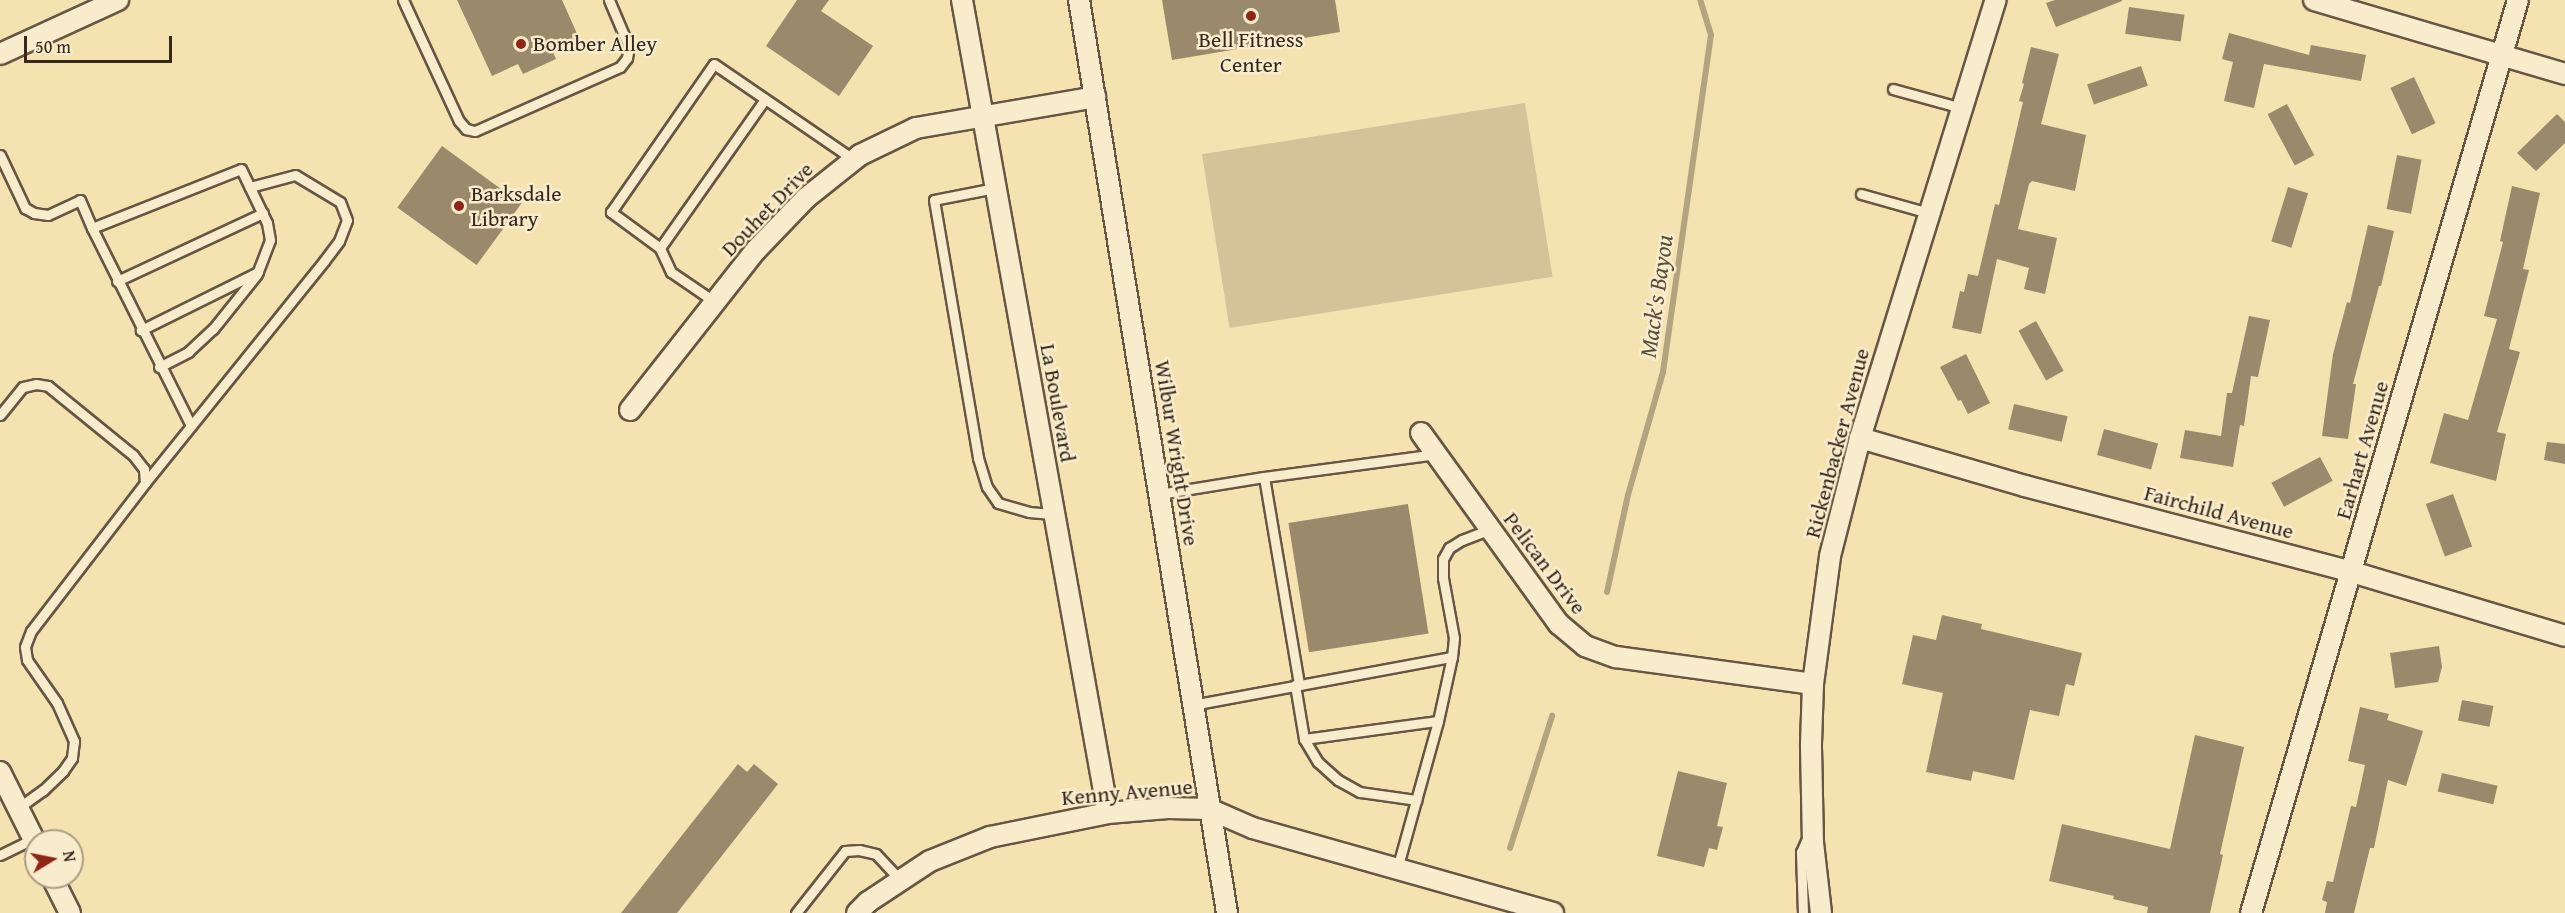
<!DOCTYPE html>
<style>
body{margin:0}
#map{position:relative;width:2565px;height:913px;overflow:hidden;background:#f5e2b1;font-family:"Gentium Book Plus",serif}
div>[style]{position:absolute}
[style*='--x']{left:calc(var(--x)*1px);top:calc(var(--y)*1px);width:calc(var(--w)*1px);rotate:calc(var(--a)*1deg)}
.green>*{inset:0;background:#d5c298;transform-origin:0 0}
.stream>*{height:6px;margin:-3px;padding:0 3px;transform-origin:3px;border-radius:3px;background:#b4a37f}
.building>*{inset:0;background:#9a896a;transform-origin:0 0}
.roads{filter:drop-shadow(2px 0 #665643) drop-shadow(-2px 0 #665643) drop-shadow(0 2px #665643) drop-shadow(0 -2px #665643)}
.lane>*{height:9px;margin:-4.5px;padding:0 4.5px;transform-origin:4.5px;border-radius:4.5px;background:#f8eccc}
.street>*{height:20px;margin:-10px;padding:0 10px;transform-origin:10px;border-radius:10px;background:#f8eccc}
.dots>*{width:16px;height:16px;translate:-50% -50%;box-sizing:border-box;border:3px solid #f8eccc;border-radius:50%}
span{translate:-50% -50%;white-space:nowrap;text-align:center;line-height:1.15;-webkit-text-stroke:5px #f8eccc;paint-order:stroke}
.poi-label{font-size:22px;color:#37281e}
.left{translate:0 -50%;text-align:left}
.street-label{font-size:22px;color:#37281e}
.water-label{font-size:24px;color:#5c4d3b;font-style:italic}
.north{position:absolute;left:24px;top:829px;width:60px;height:60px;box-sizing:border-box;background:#f8eccc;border:2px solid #ab9e86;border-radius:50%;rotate:80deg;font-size:16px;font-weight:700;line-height:24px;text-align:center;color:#37281e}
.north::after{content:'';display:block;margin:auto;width:21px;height:27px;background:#8f2418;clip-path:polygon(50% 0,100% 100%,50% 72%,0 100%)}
.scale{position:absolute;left:24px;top:36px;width:148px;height:27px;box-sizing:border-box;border:3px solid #37281e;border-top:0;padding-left:8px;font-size:18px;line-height:21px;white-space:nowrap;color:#37281e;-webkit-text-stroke:4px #f8eccc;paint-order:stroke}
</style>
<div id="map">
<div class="green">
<i style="left:1525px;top:103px;width:176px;height:327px;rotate:81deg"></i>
</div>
<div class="stream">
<i style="--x:1607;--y:592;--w:99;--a:-77.8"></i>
<i style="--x:1628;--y:495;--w:128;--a:-74.1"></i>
<i style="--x:1663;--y:372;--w:340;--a:-81.9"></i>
<i style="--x:1711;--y:35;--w:37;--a:-107"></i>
<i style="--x:1510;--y:848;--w:139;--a:-72.3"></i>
</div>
<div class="building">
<i style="clip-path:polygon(457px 0,562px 0,579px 38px,552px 50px,556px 59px,523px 74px,518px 64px,492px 76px)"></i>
<i style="clip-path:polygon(797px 0,829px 0,821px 11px,873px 46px,839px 96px,766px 46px)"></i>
<i style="clip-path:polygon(1162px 0,1335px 0,1340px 32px,1172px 60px)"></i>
<i style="clip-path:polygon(2055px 0,2122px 0,2122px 1px,2056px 27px,2046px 3px)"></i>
<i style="left:2129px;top:7px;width:56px;height:27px;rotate:8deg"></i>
<i style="clip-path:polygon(2229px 33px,2309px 55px,2311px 45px,2366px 55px,2361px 81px,2264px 64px,2254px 108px,2224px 101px,2233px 62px,2222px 59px)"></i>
<i style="clip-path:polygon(2031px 47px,2059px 54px,2041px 124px,2086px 135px,2075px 191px,2032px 181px,2029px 184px,2018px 229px,2057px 238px,2045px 294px,2024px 289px,2029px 268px,1997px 259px,1981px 334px,1952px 328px,1960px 291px,1964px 292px,1968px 274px,1978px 276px,1995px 204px,1999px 205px,2023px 102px,2019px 101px,2024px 84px,2022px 83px)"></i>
<i style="left:2141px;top:66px;width:21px;height:57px;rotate:71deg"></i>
<i style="left:2414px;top:77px;width:51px;height:26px;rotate:65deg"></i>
<i style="left:2287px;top:104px;width:58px;height:22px;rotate:62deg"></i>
<i style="clip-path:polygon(2557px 114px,2565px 122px,2565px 143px,2536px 171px,2517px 153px)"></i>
<i style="left:442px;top:146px;width:98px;height:76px;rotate:36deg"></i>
<i style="left:2397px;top:155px;width:25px;height:55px;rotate:11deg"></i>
<i style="clip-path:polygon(2512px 186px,2540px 193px,2523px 269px,2529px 270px,2509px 349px,2520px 352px,2497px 432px,2506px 434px,2496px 481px,2430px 463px,2444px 413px,2468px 420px,2497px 319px,2484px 316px,2503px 242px,2500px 241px)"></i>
<i style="left:2288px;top:187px;width:21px;height:57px;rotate:17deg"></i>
<i style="clip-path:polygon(2368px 225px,2394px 231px,2381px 286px,2379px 286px,2353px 384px,2356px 384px,2348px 439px,2322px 436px,2333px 354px,2347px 302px,2350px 303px)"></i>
<i style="clip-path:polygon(2249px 316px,2270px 320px,2258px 377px,2251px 376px,2244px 426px,2240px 425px,2233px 467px,2180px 458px,2185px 430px,2221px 436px,2227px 393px,2232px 393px)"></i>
<i style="left:2036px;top:321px;width:57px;height:20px;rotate:61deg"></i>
<i style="clip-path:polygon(1966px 354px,1990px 403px,1968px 414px,1961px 400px,1958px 401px,1940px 367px)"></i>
<i style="left:2014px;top:404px;width:55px;height:26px;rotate:13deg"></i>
<i style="left:2104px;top:429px;width:56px;height:27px;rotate:15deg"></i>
<i style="clip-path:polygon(2547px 442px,2565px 444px,2565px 464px,2544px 460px)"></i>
<i style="left:2320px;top:457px;width:27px;height:55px;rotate:62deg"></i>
<i style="left:2453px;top:494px;width:56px;height:29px;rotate:70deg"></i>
<i style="left:1408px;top:504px;width:131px;height:121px;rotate:81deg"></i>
<i style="clip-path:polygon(1942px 615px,1982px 624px,1981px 629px,2082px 653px,2074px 686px,2066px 684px,2059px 716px,2030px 710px,2014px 780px,1973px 771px,1971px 781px,1926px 772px,1943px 693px,1902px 684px,1913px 635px,1936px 640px)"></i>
<i style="clip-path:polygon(2439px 646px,2442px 667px,2438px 682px,2395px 688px,2390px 653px)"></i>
<i style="left:2462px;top:700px;width:32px;height:21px;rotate:11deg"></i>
<i style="clip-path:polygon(2360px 707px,2389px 714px,2387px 720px,2423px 731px,2406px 786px,2388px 780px,2374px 848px,2370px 848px,2354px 913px,2325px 913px,2327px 902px,2322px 900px,2327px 881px,2333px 882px,2351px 806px,2356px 807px,2365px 765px,2348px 761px)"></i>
<i style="clip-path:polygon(2195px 735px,2244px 747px,2220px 854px,2223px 855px,2210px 913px,2147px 913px,2148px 907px,2113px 899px,2114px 896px,2049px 881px,2062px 824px,2170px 849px)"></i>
<i style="clip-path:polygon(738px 764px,747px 772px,754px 764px,778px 784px,677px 913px,621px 913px)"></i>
<i style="clip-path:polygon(1678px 771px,1727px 783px,1717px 826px,1723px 827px,1717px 850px,1709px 848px,1704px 867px,1657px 856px)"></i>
<i style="left:2442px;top:773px;width:57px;height:19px;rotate:13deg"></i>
</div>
<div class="roads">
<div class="lane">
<i style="--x:403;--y:0;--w:133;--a:65.2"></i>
<i style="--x:459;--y:121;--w:11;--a:49"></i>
<i style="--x:466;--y:129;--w:9;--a:13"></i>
<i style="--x:475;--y:131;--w:158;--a:-23.8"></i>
<i style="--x:620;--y:67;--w:11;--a:-52"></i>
<i style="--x:627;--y:58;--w:11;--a:-80"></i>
<i style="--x:629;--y:47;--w:51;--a:-113.1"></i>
<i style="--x:1893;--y:89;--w:72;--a:15.4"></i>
<i style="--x:0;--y:155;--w:59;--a:64.7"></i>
<i style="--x:25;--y:208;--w:10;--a:29"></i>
<i style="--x:34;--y:213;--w:14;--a:8"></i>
<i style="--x:48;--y:215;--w:35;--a:-25"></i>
<i style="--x:80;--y:200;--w:30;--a:67"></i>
<i style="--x:92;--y:228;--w:160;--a:-21.6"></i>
<i style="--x:241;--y:169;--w:60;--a:64.3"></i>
<i style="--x:267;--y:223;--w:17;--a:80"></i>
<i style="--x:270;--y:240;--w:34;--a:111"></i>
<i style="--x:258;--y:272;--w:131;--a:153.6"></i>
<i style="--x:995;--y:188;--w:62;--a:168.9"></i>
<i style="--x:934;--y:200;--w:262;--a:80.3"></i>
<i style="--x:978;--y:458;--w:30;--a:73"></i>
<i style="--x:987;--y:487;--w:19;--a:55"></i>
<i style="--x:998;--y:503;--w:32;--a:16"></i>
<i style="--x:1029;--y:512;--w:25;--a:5"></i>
<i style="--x:1861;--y:194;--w:71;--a:15.6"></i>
<i style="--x:92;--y:228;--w:221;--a:63.4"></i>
<i style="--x:660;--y:248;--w:182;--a:-54.8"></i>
<i style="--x:117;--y:281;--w:161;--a:-25"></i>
<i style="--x:715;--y:302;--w:53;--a:-145.7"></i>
<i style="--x:671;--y:272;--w:26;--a:-115"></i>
<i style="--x:660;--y:248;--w:61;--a:-143.7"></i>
<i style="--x:611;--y:212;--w:180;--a:-55.2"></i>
<i style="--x:714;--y:64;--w:170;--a:34.4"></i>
<i style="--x:159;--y:367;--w:33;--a:-27"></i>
<i style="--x:188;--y:352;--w:34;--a:-43"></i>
<i style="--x:213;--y:329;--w:70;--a:-51.3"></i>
<i style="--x:0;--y:415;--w:36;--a:-51"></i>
<i style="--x:23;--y:387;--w:13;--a:-13"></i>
<i style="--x:36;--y:384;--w:12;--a:9"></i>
<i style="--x:48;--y:386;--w:109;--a:39.1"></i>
<i style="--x:133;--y:455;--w:18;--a:52"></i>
<i style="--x:144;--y:469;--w:14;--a:86"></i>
<i style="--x:145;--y:483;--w:187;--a:127.6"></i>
<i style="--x:31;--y:631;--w:17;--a:111"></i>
<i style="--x:25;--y:647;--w:13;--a:81"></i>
<i style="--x:27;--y:660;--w:52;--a:55.1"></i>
<i style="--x:57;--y:703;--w:42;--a:65.9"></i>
<i style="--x:74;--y:741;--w:17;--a:97"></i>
<i style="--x:72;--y:758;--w:16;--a:125"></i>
<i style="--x:63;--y:771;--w:28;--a:136"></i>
<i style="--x:43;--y:790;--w:31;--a:144"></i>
<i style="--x:1264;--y:477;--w:174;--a:-7.6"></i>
<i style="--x:145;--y:483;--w:285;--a:-51.1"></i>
<i style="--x:324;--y:261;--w:25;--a:-53"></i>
<i style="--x:339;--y:241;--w:22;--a:-69"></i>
<i style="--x:347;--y:220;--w:19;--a:-111"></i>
<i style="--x:340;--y:202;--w:52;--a:-149"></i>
<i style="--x:295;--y:175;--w:47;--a:165.1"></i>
<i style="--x:1159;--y:494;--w:106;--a:-9.2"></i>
<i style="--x:1264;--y:477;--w:210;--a:80.4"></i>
<i style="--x:1295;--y:685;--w:55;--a:80.5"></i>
<i style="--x:1304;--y:739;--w:27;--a:59"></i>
<i style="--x:1318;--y:762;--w:27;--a:42"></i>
<i style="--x:1338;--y:780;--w:25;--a:29"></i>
<i style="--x:1360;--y:792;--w:57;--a:8.1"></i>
<i style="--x:1192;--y:705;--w:264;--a:-10.5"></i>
<i style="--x:1304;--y:739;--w:135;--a:-7.7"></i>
<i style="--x:0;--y:855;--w:37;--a:-26"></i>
<i style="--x:1397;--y:869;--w:154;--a:-74.5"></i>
<i style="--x:1438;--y:721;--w:66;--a:-77.7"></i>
<i style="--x:1452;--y:657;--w:19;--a:-84"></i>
<i style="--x:1454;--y:638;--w:61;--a:-100.4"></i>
<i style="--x:1443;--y:578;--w:19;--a:-90"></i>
<i style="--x:1443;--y:559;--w:13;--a:-61"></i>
<i style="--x:1449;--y:548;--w:15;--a:-32"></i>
<i style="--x:1462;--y:540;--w:30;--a:-21"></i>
<i style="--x:796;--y:913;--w:79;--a:-51.7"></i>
<i style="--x:845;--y:851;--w:14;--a:-4"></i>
<i style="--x:859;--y:850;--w:17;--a:13"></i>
<i style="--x:876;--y:854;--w:37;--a:47"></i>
<i style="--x:1803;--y:913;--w:61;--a:-91.9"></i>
<i style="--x:1801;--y:852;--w:17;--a:-66"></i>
</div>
<div class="street">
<i style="--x:962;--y:0;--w:826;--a:79.82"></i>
<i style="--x:1079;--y:0;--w:925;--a:80.79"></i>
<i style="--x:2314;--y:0;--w:262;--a:16.4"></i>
<i style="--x:0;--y:54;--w:130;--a:-24.6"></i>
<i style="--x:630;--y:410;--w:204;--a:-51.8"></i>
<i style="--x:756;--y:250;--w:72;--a:-46.1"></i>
<i style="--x:806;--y:198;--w:69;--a:-38.5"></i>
<i style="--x:860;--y:155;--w:62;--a:-25.7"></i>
<i style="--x:916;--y:128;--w:182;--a:-9.8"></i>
<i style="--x:1421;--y:433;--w:236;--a:54.2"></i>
<i style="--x:1559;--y:624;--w:34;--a:40"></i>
<i style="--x:1585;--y:646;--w:33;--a:20"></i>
<i style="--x:1616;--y:657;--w:199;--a:7.8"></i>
<i style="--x:1860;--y:438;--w:172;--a:16.2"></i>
<i style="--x:2025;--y:486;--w:338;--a:14.7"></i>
<i style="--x:2352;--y:572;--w:222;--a:16.7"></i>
<i style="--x:0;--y:772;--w:80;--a:63.4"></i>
<i style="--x:52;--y:877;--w:40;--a:63.4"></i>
<i style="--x:857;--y:913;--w:16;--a:-45"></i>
<i style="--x:868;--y:902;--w:74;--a:-33.5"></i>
<i style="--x:930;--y:861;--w:65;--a:-21.8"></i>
<i style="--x:990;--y:837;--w:120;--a:-11.5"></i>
<i style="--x:1108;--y:813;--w:60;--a:-4.8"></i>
<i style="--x:1168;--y:808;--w:41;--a:1.4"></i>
<i style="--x:1209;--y:809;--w:48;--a:23.4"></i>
<i style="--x:1253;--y:828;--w:312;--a:15.8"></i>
<i style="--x:1821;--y:913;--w:70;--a:-96.5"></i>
<i style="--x:1813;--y:843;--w:99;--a:-91.2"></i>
<i style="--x:1811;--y:744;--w:60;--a:-88.1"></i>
<i style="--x:1813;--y:684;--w:129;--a:-82.4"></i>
<i style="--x:1830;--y:556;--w:122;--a:-75.7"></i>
<i style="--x:1860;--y:438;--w:459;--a:-72.8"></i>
<i style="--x:2251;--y:913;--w:951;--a:-73.7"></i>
</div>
</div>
<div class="dots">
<i style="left:1251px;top:16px;background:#8f2418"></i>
<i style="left:521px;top:44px;background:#8f2418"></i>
<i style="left:459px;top:206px;background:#8f2418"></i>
</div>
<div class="poi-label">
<span style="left:1251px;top:52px">Bell Fitness<br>Center</span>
<span class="left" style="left:533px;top:44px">Bomber Alley</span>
<span class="left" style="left:471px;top:206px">Barksdale<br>Library</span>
</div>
<div class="street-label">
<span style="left:767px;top:209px;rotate:-46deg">Douhet Drive</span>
<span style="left:1058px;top:403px;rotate:80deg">La Boulevard</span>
<span style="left:1837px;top:443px;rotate:-75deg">Rickenbacker Avenue</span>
<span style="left:2362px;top:450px;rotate:-74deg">Earhart Avenue</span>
<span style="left:1177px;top:453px;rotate:81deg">Wilbur Wright Drive</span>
<span style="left:2219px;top:512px;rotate:15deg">Fairchild Avenue</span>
<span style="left:1545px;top:563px;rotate:53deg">Pelican Drive</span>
<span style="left:1127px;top:792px;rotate:-5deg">Kenny Avenue</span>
</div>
<div class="water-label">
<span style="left:1656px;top:296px;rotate:-82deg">Mack's Bayou</span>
</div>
<div class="north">N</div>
<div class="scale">50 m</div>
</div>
